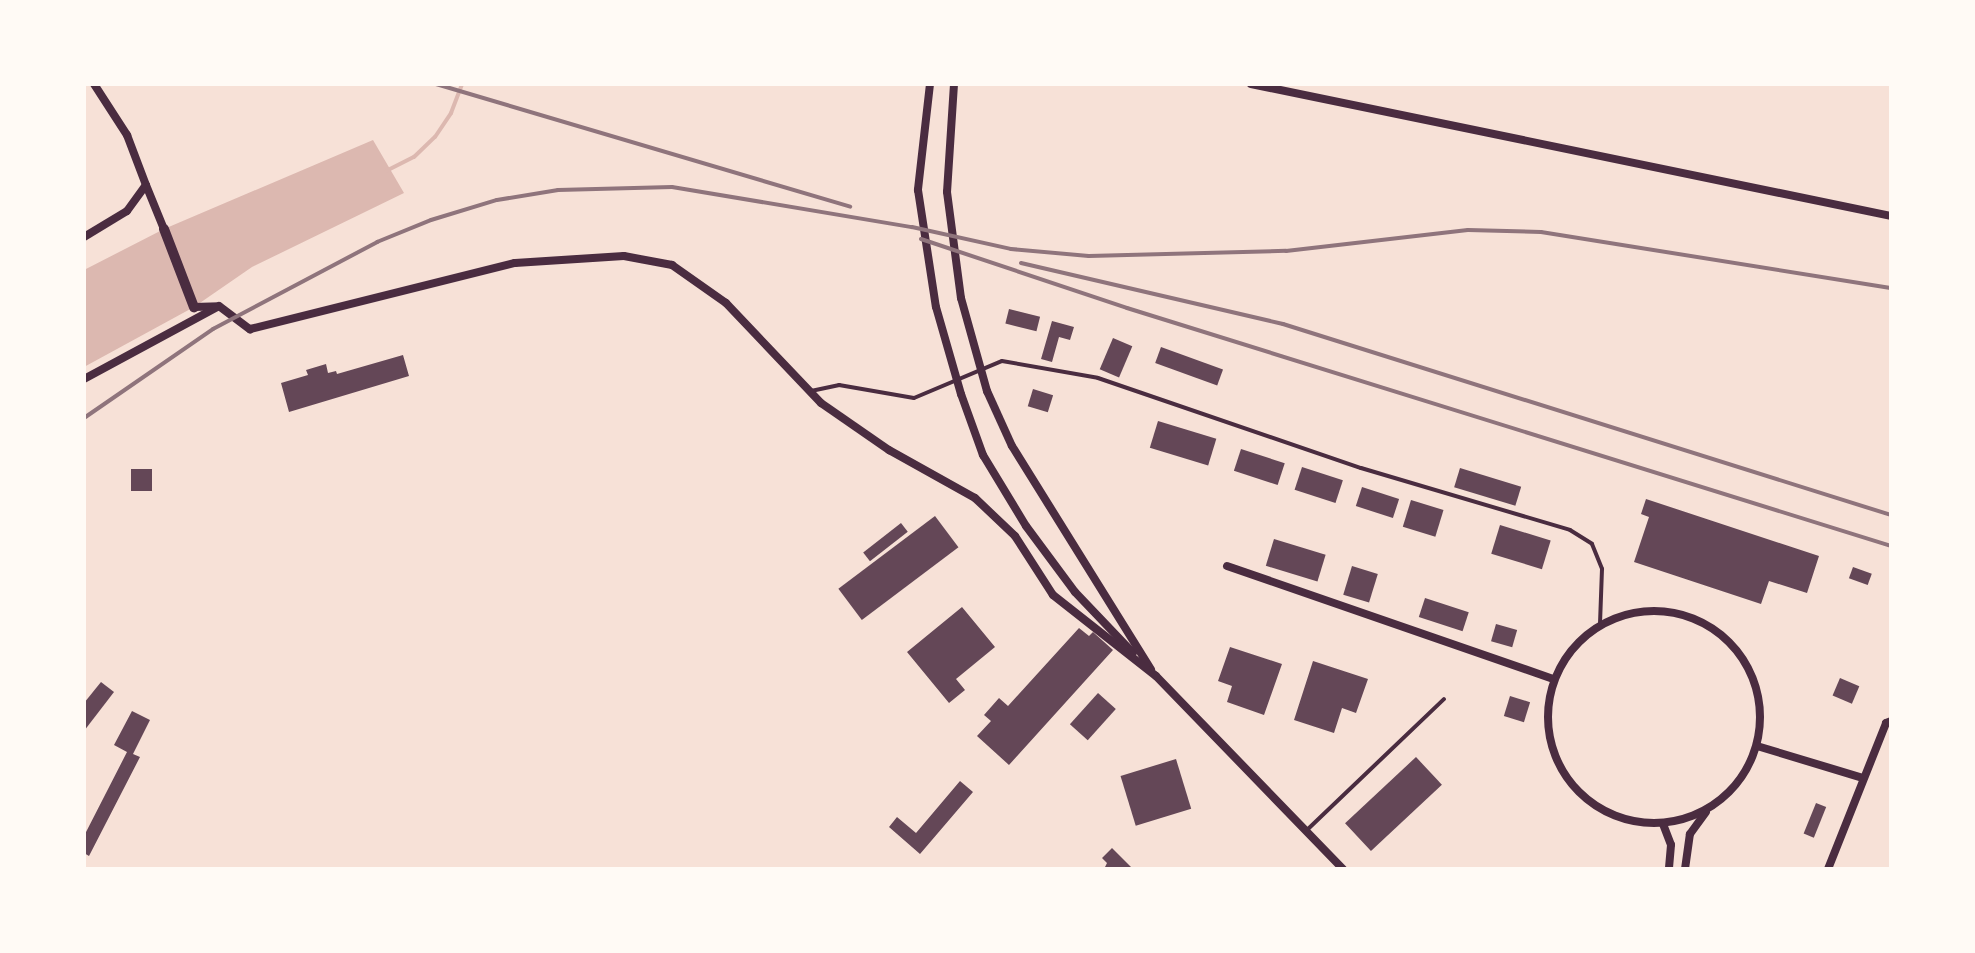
<!DOCTYPE html>
<style>
body{margin:0}
#map{position:relative;width:1975px;height:953px;overflow:hidden;background:#f7e1d7;font-family:"Roboto Condensed",sans-serif}
div>[style]{position:absolute}
[style*='--x']{left:calc(var(--x)*1px);top:calc(var(--y)*1px);width:calc(var(--w)*1px);rotate:calc(var(--a)*1deg)}
.water>*{inset:0;background:#dcb8b0}
.stream>*{height:4px;margin:-2px;padding:0 2px;transform-origin:2px;border-radius:2px;background:#dcb8b0}
.building>*{inset:0;background:#644757;transform-origin:0 0}
.service>*{height:4px;margin:-2px;padding:0 2px;transform-origin:2px;border-radius:2px;background:#4a2c40}
.minor>*{height:8px;margin:-4px;padding:0 4px;transform-origin:4px;border-radius:4px;background:#4a2c40}
.minor>.ring{margin:-4px;padding:0;box-sizing:content-box;background:none;border:8px solid #4a2c40;border-radius:50%}
.tertiary>*{height:10px;margin:-5px;padding:0 5px;transform-origin:5px;border-radius:5px;background:#4a2c40}
.rail>*{height:4px;margin:-2px;padding:0 2px;transform-origin:2px;border-radius:2px;background:#8f747c}
span{translate:-50% -50%;white-space:nowrap;text-align:center;line-height:1.15;-webkit-text-stroke:6px #fffaf5;paint-order:stroke}
.frame{position:absolute;inset:0;border:86px solid #fffaf5;pointer-events:none}
</style>
<div id="map">
<div class="water">
<i style="clip-path:polygon(373px 140px,404px 193px,252px 267px,194px 307px,84px 367px,84px 270px,164px 229px)"></i>
</div>
<div class="stream">
<i style="--x:386;--y:171;--w:31;--a:-27"></i>
<i style="--x:414;--y:157;--w:29;--a:-44"></i>
<i style="--x:435;--y:137;--w:29;--a:-56"></i>
<i style="--x:451;--y:113;--w:31;--a:-69"></i>
</div>
<div class="building">
<i style="left:1009px;top:309px;width:32px;height:15px;rotate:14deg"></i>
<i style="clip-path:polygon(1052px 321px,1074px 327px,1070px 340px,1059px 337px,1052px 362px,1041px 359px)"></i>
<i style="left:1113px;top:338px;width:21px;height:34px;rotate:23deg"></i>
<i style="left:1161px;top:347px;width:66px;height:17px;rotate:20deg"></i>
<i style="clip-path:polygon(403px 355px,409px 376px,289px 412px,281px 383px,308px 375px,306px 370px,326px 364px,328px 373px,336px 371px,337px 374px)"></i>
<i style="left:1033px;top:389px;width:21px;height:18px;rotate:17deg"></i>
<i style="left:1158px;top:421px;width:61px;height:28px;rotate:17deg"></i>
<i style="left:1241px;top:449px;width:46px;height:23px;rotate:18deg"></i>
<i style="left:1302px;top:467px;width:43px;height:24px;rotate:18deg"></i>
<i style="left:1460px;top:468px;width:64px;height:20px;rotate:17deg"></i>
<i style="left:131px;top:469px;width:21px;height:22px"></i>
<i style="left:1362px;top:487px;width:39px;height:20px;rotate:18deg"></i>
<i style="clip-path:polygon(1646px 499px,1819px 556px,1807px 593px,1769px 581px,1761px 604px,1634px 562px,1649px 517px,1641px 514px)"></i>
<i style="left:1411px;top:500px;width:34px;height:28px;rotate:17deg"></i>
<i style="left:935px;top:516px;width:39px;height:121px;rotate:53deg"></i>
<i style="left:901px;top:523px;width:11px;height:48px;rotate:52deg"></i>
<i style="left:1500px;top:525px;width:53px;height:30px;rotate:17deg"></i>
<i style="left:1274px;top:539px;width:54px;height:28px;rotate:17deg"></i>
<i style="left:1352px;top:566px;width:27px;height:30px;rotate:17deg"></i>
<i style="left:1853px;top:567px;width:20px;height:12px;rotate:20deg"></i>
<i style="left:1425px;top:598px;width:46px;height:20px;rotate:18deg"></i>
<i style="clip-path:polygon(962px 607px,995px 647px,956px 679px,965px 690px,949px 703px,907px 652px)"></i>
<i style="left:1496px;top:624px;width:22px;height:18px;rotate:16deg"></i>
<i style="clip-path:polygon(1079px 628px,1089px 636px,1093px 632px,1113px 650px,1009px 765px,977px 736px,991px 721px,984px 715px,999px 698px,1008px 706px)"></i>
<i style="clip-path:polygon(1230px 647px,1282px 664px,1264px 715px,1227px 702px,1232px 686px,1218px 681px)"></i>
<i style="clip-path:polygon(1313px 661px,1368px 679px,1356px 713px,1342px 708px,1334px 733px,1294px 720px)"></i>
<i style="left:1840px;top:678px;width:21px;height:19px;rotate:23deg"></i>
<i style="clip-path:polygon(101px 682px,114px 692px,84px 731px,84px 703px)"></i>
<i style="left:1098px;top:693px;width:24px;height:42px;rotate:42deg"></i>
<i style="left:1510px;top:696px;width:21px;height:21px;rotate:17deg"></i>
<i style="clip-path:polygon(132px 711px,150px 720px,133px 754px,140px 757px,89px 856px,84px 853px,84px 836px,127px 752px,114px 745px)"></i>
<i style="left:1416px;top:757px;width:38px;height:97px;rotate:47deg"></i>
<i style="left:1176px;top:759px;width:52px;height:58px;rotate:73deg"></i>
<i style="clip-path:polygon(960px 781px,973px 792px,920px 854px,889px 827px,897px 817px,916px 833px)"></i>
<i style="left:1816px;top:803px;width:11px;height:33px;rotate:22deg"></i>
<i style="clip-path:polygon(1112px 848px,1133px 869px,1104px 869px,1107px 863px,1102px 858px)"></i>
</div>
<div class="service">
<i style="--x:811;--y:391;--w:29;--a:-12"></i>
<i style="--x:839;--y:385;--w:76;--a:9.8"></i>
<i style="--x:914;--y:398;--w:95;--a:-22.8"></i>
<i style="--x:1002;--y:361;--w:97;--a:10"></i>
<i style="--x:1098;--y:378;--w:278;--a:18.9"></i>
<i style="--x:1361;--y:468;--w:218;--a:16.5"></i>
<i style="--x:1570;--y:530;--w:26;--a:32"></i>
<i style="--x:1592;--y:544;--w:27;--a:68"></i>
<i style="--x:1602;--y:569;--w:54;--a:92.1"></i>
<i style="--x:1308;--y:829;--w:188;--a:-43.7"></i>
</div>
<div class="minor">
<i style="--x:94;--y:84;--w:61;--a:57.1"></i>
<i style="--x:127;--y:135;--w:53;--a:69.2"></i>
<i style="--x:930;--y:84;--w:107;--a:96.5"></i>
<i style="--x:918;--y:190;--w:118;--a:81.3"></i>
<i style="--x:936;--y:307;--w:91;--a:74"></i>
<i style="--x:961;--y:394;--w:65;--a:70.2"></i>
<i style="--x:983;--y:455;--w:83;--a:58.8"></i>
<i style="--x:1026;--y:526;--w:82;--a:53.4"></i>
<i style="--x:1075;--y:592;--w:84;--a:46.4"></i>
<i style="--x:954;--y:84;--w:108;--a:93.7"></i>
<i style="--x:947;--y:192;--w:107;--a:82.5"></i>
<i style="--x:961;--y:298;--w:97;--a:74.4"></i>
<i style="--x:987;--y:391;--w:60;--a:65.6"></i>
<i style="--x:1012;--y:446;--w:263;--a:58.1"></i>
<i style="--x:1251;--y:84;--w:653;--a:11.65"></i>
<i style="--x:84;--y:237;--w:50;--a:-31.2"></i>
<i style="--x:127;--y:211;--w:32;--a:-54"></i>
<i style="--x:146;--y:185;--w:48;--a:67.8"></i>
<i style="--x:194;--y:307;--w:25;--a:-2"></i>
<i style="--x:219;--y:306;--w:39;--a:37"></i>
<i style="--x:250;--y:329;--w:273;--a:-14"></i>
<i style="--x:515;--y:263;--w:109;--a:-3.7"></i>
<i style="--x:624;--y:256;--w:49;--a:10.6"></i>
<i style="--x:672;--y:265;--w:66;--a:35.1"></i>
<i style="--x:726;--y:303;--w:138;--a:46.5"></i>
<i style="--x:821;--y:403;--w:83;--a:34.7"></i>
<i style="--x:889;--y:450;--w:98;--a:29.2"></i>
<i style="--x:975;--y:498;--w:55;--a:43.5"></i>
<i style="--x:1015;--y:536;--w:70;--a:57.2"></i>
<i style="--x:1053;--y:595;--w:131;--a:38.2"></i>
<i style="--x:1156;--y:676;--w:269;--a:45.9"></i>
<i style="--x:84;--y:379;--w:151;--a:-28.4"></i>
<i style="--x:1227;--y:566;--w:346;--a:19.1"></i>
<i class="ring" style="left:1548px;top:611px;width:204px;height:204px"></i>
<i style="--x:1757;--y:746;--w:111;--a:16.8"></i>
<i style="--x:1663;--y:824;--w:22;--a:69"></i>
<i style="--x:1671;--y:845;--w:24;--a:95"></i>
<i style="--x:1685;--y:869;--w:35;--a:-82"></i>
<i style="--x:1690;--y:834;--w:27;--a:-54"></i>
<i style="--x:1828;--y:869;--w:157;--a:-68.3"></i>
<i style="--x:1886;--y:723;--w:5;--a:-22"></i>
</div>
<div class="tertiary">
<i style="--x:164;--y:229;--w:84;--a:69"></i>
</div>
<div class="rail">
<i style="--x:436;--y:84;--w:432;--a:16.5"></i>
<i style="--x:921;--y:239;--w:217;--a:18.5"></i>
<i style="--x:1127;--y:308;--w:800;--a:17.3"></i>
<i style="--x:1021;--y:263;--w:269;--a:13.1"></i>
<i style="--x:1283;--y:324;--w:637;--a:17.44"></i>
<i style="--x:84;--y:418;--w:157;--a:-34.6"></i>
<i style="--x:213;--y:329;--w:186;--a:-27.9"></i>
<i style="--x:377;--y:242;--w:58;--a:-22.2"></i>
<i style="--x:431;--y:220;--w:69;--a:-16.9"></i>
<i style="--x:497;--y:200;--w:62;--a:-9.3"></i>
<i style="--x:558;--y:190;--w:114;--a:-1.5"></i>
<i style="--x:672;--y:187;--w:243;--a:9.5"></i>
<i style="--x:912;--y:227;--w:101;--a:12.5"></i>
<i style="--x:1011;--y:249;--w:78;--a:5.1"></i>
<i style="--x:1089;--y:256;--w:197;--a:-1.5"></i>
<i style="--x:1286;--y:251;--w:183;--a:-6.6"></i>
<i style="--x:1468;--y:230;--w:73;--a:1.6"></i>
<i style="--x:1541;--y:232;--w:354;--a:9.1"></i>
</div>
<div class="frame"></div>
</div>
